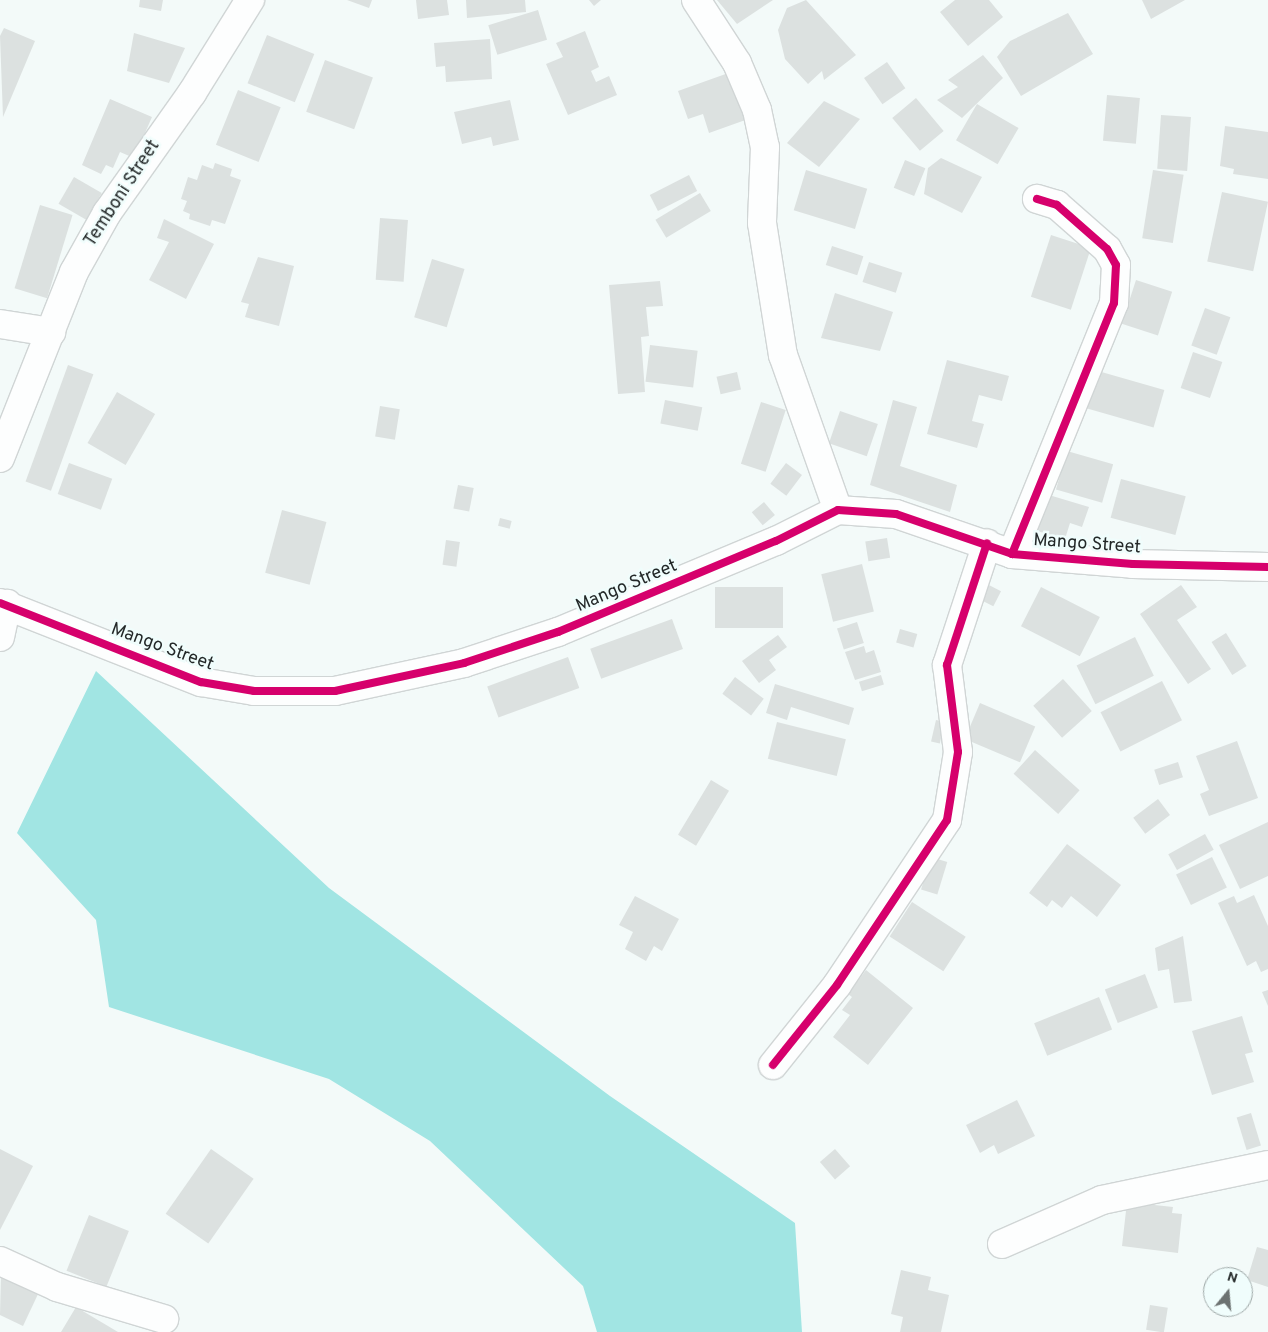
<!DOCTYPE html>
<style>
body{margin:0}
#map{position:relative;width:1268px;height:1332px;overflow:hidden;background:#f3faf9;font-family:Overpass,sans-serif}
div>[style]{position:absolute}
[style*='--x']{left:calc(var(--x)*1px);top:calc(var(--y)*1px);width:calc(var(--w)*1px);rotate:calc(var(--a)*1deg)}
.water>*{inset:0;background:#a1e5e3}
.building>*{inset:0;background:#dce1e0;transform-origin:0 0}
.roads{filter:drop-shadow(1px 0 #d0d5d5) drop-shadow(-1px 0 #d0d5d5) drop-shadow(0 1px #d0d5d5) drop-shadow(0 -1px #d0d5d5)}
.minor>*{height:28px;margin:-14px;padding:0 14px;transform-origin:14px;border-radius:14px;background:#fdfefe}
.cycleway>*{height:8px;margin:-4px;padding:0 4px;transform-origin:4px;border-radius:4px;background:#d6006c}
span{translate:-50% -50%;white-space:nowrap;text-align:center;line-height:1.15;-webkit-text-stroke:5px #f0fdfc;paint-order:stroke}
.street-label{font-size:18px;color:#232828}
.north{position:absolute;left:1203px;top:1267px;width:50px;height:50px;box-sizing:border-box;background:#f0fdfc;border:1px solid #9ea8a7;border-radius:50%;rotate:17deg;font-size:14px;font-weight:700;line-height:20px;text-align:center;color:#232828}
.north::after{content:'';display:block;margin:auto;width:18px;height:22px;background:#6c7271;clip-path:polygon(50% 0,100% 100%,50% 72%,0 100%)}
</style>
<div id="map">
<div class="water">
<i style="clip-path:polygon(96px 671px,329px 888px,610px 1096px,795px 1223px,802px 1332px,597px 1332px,583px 1286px,430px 1141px,329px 1079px,109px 1007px,96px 920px,17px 833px)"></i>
</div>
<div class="building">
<i style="clip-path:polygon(140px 0,163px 0,161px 11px,139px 7px)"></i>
<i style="clip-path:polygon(347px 0,372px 0,369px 8px)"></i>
<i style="clip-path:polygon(416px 0,447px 0,449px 15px,418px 19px)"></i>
<i style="clip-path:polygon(466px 0,525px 0,526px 12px,467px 18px)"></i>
<i style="clip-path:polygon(589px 0,601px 0,594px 6px)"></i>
<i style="clip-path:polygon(717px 0,773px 0,737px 24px)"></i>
<i style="clip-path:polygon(806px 0,856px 55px,824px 80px,822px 71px,808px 84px,785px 59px,778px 30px,787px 8px)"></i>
<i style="clip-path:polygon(955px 0,989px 0,1003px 17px,968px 46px,940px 12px)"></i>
<i style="clip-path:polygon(1142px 0,1185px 0,1151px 19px)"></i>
<i style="left:538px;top:10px;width:31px;height:52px;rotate:73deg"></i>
<i style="clip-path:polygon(1068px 13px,1093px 54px,1021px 96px,997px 57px,1010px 41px)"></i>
<i style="clip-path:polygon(4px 28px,35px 41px,3px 117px,0 36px)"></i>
<i style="clip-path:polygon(585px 31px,599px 67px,591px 71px,596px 82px,609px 76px,617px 95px,568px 115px,546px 64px,563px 57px,556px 43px)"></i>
<i style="clip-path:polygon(134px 33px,185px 48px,169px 83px,127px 71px)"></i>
<i style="left:267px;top:35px;width:51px;height:52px;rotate:22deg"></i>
<i style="clip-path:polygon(490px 39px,492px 79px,446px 82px,445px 66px,436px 67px,434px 43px)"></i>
<i style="clip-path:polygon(983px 55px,1003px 78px,962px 118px,937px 100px,958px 87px,948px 80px)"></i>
<i style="left:325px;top:60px;width:51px;height:55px;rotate:20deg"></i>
<i style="left:887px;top:62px;width:32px;height:28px;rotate:55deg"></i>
<i style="clip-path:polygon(734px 71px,751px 118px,709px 133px,703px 114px,688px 119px,678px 91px)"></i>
<i style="left:238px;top:90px;width:46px;height:59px;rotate:22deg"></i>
<i style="left:1107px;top:95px;width:33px;height:46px;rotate:5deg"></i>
<i style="left:916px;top:98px;width:43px;height:31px;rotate:50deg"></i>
<i style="clip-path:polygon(110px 99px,152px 117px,134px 158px,120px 152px,113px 168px,106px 165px,101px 174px,82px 165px)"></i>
<i style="clip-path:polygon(510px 100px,519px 140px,493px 146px,491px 137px,462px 144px,454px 112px)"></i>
<i style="clip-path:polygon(824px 101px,860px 119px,819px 167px,787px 143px)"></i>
<i style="left:977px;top:104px;width:48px;height:42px;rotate:30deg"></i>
<i style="left:1161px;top:115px;width:30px;height:54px;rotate:4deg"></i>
<i style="clip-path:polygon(1225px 126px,1268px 132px,1268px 179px,1233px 174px,1234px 169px,1220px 166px)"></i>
<i style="clip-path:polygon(941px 158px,982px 177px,962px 213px,924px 194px,928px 168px)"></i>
<i style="left:905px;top:160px;width:22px;height:30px;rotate:22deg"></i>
<i style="clip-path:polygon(215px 163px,232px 169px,230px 176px,241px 180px,225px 224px,212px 220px,210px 226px,189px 219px,190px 214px,183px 211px,187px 201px,181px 199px,188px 177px,197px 180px,202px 165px,213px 169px)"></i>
<i style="left:806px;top:170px;width:64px;height:42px;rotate:17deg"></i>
<i style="left:1153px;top:170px;width:31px;height:69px;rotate:9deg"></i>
<i style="left:689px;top:175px;width:18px;height:44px;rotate:63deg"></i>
<i style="left:74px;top:177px;width:32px;height:31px;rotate:30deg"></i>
<i style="left:1222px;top:192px;width:47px;height:71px;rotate:12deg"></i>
<i style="left:700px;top:193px;width:21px;height:52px;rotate:59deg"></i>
<i style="left:40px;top:205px;width:34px;height:87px;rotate:17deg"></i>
<i style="left:380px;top:218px;width:28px;height:62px;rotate:4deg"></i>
<i style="clip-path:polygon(164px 219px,214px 244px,186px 299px,149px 280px,169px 242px,157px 238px)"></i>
<i style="left:1051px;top:235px;width:42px;height:65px;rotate:18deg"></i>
<i style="left:832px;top:246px;width:33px;height:20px;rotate:18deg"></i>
<i style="clip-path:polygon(258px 257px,294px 266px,279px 326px,245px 317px,249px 304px,241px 302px)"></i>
<i style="left:432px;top:259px;width:34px;height:61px;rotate:17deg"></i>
<i style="left:869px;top:262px;width:35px;height:21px;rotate:18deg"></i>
<i style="left:1136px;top:280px;width:38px;height:46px;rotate:18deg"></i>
<i style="clip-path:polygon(660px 281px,663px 306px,646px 307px,649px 336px,641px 337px,645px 392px,618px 394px,609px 285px)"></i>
<i style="clip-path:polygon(835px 293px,893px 312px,880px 351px,821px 338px)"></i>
<i style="left:1205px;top:308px;width:27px;height:40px;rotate:20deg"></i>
<i style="left:650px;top:345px;width:48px;height:37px;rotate:7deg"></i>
<i style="left:1193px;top:352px;width:31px;height:38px;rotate:19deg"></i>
<i style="clip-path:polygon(947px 360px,1009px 376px,1002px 401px,979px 395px,972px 421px,984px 424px,977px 448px,927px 434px)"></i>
<i style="left:68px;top:365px;width:27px;height:124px;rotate:20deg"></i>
<i style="left:1098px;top:371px;width:69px;height:39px;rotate:16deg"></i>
<i style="left:737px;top:372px;width:18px;height:21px;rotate:77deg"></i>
<i style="left:117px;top:392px;width:44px;height:59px;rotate:30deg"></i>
<i style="left:665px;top:400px;width:38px;height:24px;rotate:11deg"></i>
<i style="clip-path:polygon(893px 400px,917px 407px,900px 466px,957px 485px,950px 512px,870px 485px)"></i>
<i style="left:761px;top:402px;width:26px;height:65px;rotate:18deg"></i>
<i style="left:380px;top:406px;width:20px;height:31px;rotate:9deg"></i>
<i style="left:840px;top:411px;width:40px;height:34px;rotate:19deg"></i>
<i style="left:1067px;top:451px;width:48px;height:40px;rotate:16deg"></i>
<i style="left:69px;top:463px;width:46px;height:33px;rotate:20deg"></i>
<i style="left:786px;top:463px;width:20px;height:26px;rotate:37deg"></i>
<i style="left:1121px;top:479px;width:67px;height:40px;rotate:15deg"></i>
<i style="left:458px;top:485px;width:16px;height:24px;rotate:11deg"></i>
<i style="clip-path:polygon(1049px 495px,1089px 507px,1082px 527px,1070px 523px,1065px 539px,1037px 531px)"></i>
<i style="left:764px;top:502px;width:17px;height:16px;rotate:50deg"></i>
<i style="left:282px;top:510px;width:46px;height:65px;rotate:15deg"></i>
<i style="left:500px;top:518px;width:12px;height:8px;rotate:14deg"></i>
<i style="left:887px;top:538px;width:20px;height:22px;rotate:81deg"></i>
<i style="left:446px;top:540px;width:14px;height:25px;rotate:8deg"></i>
<i style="left:862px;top:564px;width:49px;height:42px;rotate:76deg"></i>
<i style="left:985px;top:583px;width:18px;height:17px;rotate:27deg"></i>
<i style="clip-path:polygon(1181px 585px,1197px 607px,1177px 620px,1211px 669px,1188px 684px,1140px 614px)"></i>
<i style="left:715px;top:587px;width:68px;height:41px"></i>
<i style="left:1041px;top:587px;width:66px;height:44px;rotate:27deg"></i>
<i style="left:672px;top:619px;width:32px;height:87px;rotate:70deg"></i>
<i style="left:857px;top:622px;width:22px;height:21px;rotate:72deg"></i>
<i style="left:900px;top:629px;width:18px;height:14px;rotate:16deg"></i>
<i style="left:1226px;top:633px;width:39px;height:17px;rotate:58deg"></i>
<i style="clip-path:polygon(778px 635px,787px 647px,769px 660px,776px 670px,759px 683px,742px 661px)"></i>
<i style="left:1135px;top:637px;width:43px;height:65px;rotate:64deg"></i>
<i style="clip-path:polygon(864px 646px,866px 653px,874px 650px,881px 672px,855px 680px,845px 652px)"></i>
<i style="left:568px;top:657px;width:33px;height:86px;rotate:70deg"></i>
<i style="left:881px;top:675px;width:10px;height:23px;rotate:73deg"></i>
<i style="left:735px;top:677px;width:36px;height:21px;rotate:37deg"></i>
<i style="left:1063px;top:679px;width:43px;height:40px;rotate:48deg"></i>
<i style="left:1162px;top:681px;width:44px;height:69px;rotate:63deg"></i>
<i style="clip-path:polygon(775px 684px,854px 708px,849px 725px,791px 707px,787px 720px,766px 713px)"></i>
<i style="left:980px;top:703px;width:60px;height:39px;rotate:23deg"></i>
<i style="left:936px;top:720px;width:9px;height:22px;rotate:13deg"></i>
<i style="left:777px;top:722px;width:71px;height:38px;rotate:14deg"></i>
<i style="clip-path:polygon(1237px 741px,1258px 798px,1209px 816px,1200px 794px,1209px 790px,1196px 756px)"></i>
<i style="left:1035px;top:750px;width:60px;height:32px;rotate:42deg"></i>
<i style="left:1178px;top:762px;width:16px;height:25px;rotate:72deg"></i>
<i style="left:711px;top:780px;width:21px;height:64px;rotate:31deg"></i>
<i style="left:1158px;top:799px;width:20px;height:31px;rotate:53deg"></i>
<i style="clip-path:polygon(1268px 822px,1268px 876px,1240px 889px,1219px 845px)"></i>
<i style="left:1205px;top:834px;width:18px;height:42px;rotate:61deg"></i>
<i style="clip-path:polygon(1067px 844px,1121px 885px,1097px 917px,1071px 896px,1062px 908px,1052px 900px,1047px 907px,1029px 893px)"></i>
<i style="left:931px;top:857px;width:17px;height:34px;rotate:17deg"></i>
<i style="left:1212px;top:857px;width:34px;height:40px;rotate:64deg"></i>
<i style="clip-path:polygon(1254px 895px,1268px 926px,1268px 969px,1261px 972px,1256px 961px,1247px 966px,1218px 903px,1234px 896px,1237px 903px)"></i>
<i style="clip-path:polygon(635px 896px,679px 919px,662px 951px,654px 946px,646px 961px,625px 949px,633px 932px,619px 925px)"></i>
<i style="left:912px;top:902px;width:64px;height:41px;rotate:33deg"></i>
<i style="clip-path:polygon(1183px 936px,1192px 1001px,1174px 1003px,1169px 969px,1158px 971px,1155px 948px)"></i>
<i style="clip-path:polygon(866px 970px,913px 1008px,868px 1065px,833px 1037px,850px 1015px,842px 1010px,852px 997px,848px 994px)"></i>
<i style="left:1145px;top:974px;width:36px;height:43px;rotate:69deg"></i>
<i style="clip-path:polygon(1268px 990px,1268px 1006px,1262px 992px)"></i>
<i style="left:1099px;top:997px;width:35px;height:70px;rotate:68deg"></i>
<i style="clip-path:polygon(1242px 1016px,1253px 1052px,1245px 1054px,1254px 1082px,1212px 1095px,1192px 1031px)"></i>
<i style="clip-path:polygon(1017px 1100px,1035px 1136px,998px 1154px,994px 1145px,980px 1153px,966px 1125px)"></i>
<i style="left:1251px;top:1113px;width:34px;height:15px;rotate:73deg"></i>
<i style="clip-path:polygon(0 1149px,33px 1166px,0 1230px)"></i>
<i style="left:211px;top:1149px;width:52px;height:79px;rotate:35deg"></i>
<i style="left:835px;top:1149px;width:23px;height:20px;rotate:49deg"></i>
<i style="clip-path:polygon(1127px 1202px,1173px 1207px,1172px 1213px,1182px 1214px,1178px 1253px,1122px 1246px)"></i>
<i style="left:89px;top:1215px;width:43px;height:60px;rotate:22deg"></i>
<i style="clip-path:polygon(1257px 1247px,1268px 1250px,1268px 1287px,1247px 1280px)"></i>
<i style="clip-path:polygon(901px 1270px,931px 1277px,928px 1290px,949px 1295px,941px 1332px,900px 1332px,903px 1317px,891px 1314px)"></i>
<i style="clip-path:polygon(1px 1274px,39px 1292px,23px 1326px,0 1315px)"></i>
<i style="left:1150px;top:1305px;width:18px;height:25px;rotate:9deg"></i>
<i style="clip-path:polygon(76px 1307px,118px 1332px,61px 1332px)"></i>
</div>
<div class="roads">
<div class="minor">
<i style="--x:696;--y:0;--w:75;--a:56.9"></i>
<i style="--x:737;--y:63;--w:51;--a:66.9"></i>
<i style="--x:757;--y:110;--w:38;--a:78"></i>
<i style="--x:765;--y:147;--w:76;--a:92.3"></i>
<i style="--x:762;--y:223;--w:134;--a:81"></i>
<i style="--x:783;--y:355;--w:164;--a:70.5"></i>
<i style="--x:0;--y:324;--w:52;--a:8.9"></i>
<i style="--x:0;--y:458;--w:200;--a:-68.3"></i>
<i style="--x:74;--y:272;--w:68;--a:-60.8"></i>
<i style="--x:107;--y:213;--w:147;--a:-54.7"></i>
<i style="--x:192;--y:93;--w:110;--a:-58.1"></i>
<i style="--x:1012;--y:554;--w:271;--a:-67.9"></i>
<i style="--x:1114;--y:303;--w:38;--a:-87"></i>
<i style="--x:1116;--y:265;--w:18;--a:-119"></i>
<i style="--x:1107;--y:249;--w:67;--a:-138.7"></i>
<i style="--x:1057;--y:205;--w:21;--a:-163"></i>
<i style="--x:0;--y:603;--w:216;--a:21.5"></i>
<i style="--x:201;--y:682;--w:54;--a:9.6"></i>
<i style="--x:254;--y:691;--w:81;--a:0"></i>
<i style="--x:335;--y:691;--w:132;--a:-12.2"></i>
<i style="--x:464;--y:663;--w:99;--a:-18.3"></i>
<i style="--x:558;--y:632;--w:236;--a:-22.7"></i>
<i style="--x:776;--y:541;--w:69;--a:-26.6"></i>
<i style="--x:838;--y:510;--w:58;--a:3.9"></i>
<i style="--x:896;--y:514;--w:123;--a:19"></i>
<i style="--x:1012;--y:554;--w:121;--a:4.7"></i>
<i style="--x:1133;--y:564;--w:135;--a:1.3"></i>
<i style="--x:0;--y:637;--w:34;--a:-78"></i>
<i style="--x:773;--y:1065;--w:102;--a:-51.3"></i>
<i style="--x:837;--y:985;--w:198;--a:-56.3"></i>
<i style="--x:947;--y:820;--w:69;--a:-80.8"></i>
<i style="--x:958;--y:752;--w:88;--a:-97.2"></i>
<i style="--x:947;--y:665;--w:128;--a:-71.8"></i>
<i style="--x:1002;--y:1244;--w:109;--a:-23.7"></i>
<i style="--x:1102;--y:1200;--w:170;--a:-11.9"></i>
<i style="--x:0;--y:1261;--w:63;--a:24.5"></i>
<i style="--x:57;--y:1287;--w:112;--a:16.7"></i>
</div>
</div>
<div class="cycleway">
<i style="--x:1012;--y:554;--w:271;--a:-67.9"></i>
<i style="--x:1114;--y:303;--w:38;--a:-87"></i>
<i style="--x:1116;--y:265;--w:18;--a:-119"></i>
<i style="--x:1107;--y:249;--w:67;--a:-138.7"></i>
<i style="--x:1057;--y:205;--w:21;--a:-163"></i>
<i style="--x:0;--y:603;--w:216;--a:21.5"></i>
<i style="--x:201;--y:682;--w:54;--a:9.6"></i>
<i style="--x:254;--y:691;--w:81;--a:0"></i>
<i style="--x:335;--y:691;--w:132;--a:-12.2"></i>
<i style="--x:464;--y:663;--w:99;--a:-18.3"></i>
<i style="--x:558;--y:632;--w:236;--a:-22.7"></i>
<i style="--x:776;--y:541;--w:69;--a:-26.6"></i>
<i style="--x:838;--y:510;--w:58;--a:3.9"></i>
<i style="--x:896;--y:514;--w:123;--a:19"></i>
<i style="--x:1012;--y:554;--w:121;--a:4.7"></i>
<i style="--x:1133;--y:564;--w:135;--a:1.3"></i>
<i style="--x:773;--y:1065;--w:102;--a:-51.3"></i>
<i style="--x:837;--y:985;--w:198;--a:-56.3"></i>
<i style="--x:947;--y:820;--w:69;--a:-80.8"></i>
<i style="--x:958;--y:752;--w:88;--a:-97.2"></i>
<i style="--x:947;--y:665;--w:128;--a:-71.8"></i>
</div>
<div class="street-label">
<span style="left:123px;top:194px;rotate:-57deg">Temboni Street</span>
<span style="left:1087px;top:545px;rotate:4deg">Mango Street</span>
<span style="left:627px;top:587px;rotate:-23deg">Mango Street</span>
<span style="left:162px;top:648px;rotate:20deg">Mango Street</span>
</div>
<div class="north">N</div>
</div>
